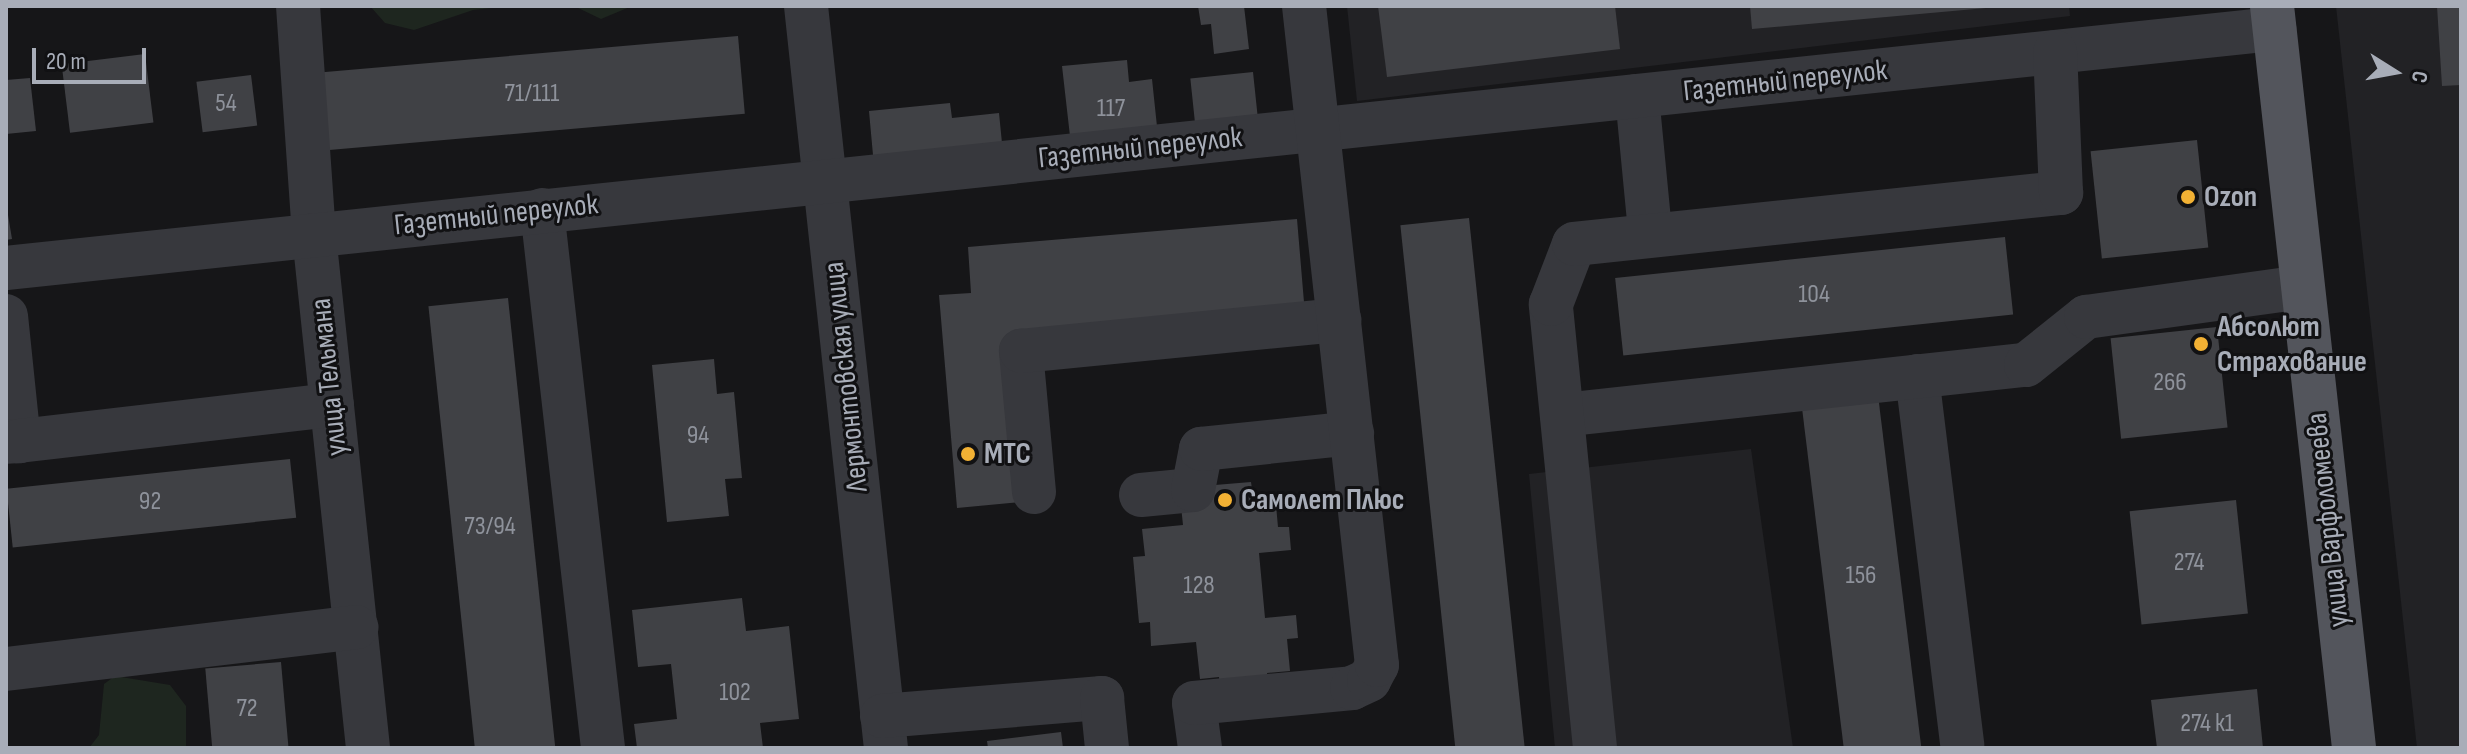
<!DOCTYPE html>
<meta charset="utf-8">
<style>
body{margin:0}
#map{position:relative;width:2467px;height:754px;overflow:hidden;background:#161618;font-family:"Sofia Sans Condensed",sans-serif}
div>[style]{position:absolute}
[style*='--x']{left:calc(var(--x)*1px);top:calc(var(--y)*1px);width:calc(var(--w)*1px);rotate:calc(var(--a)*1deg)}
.built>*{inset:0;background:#222225}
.green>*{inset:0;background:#1e261f}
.building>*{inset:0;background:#404145;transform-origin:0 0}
.minor>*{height:44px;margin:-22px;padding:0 22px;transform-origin:22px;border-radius:22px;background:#37383d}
.major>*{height:44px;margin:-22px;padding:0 22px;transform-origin:22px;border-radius:22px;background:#53555c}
.dots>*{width:22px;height:22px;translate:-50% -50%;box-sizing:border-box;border:4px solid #111113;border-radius:50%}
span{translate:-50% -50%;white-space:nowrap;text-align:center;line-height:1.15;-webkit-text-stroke:6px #111113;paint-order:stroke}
.number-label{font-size:26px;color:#8e929b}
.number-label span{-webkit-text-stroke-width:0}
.street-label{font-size:30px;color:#a8adb8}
.poi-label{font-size:30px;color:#a8adb8;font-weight:700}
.left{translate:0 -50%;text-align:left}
.frame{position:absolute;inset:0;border:8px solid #a8adb8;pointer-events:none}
.north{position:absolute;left:2355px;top:32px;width:80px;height:80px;-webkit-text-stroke:6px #111113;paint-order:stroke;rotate:101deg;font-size:22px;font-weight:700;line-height:32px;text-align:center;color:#a8adb8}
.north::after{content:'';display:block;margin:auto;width:28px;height:36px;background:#a8adb8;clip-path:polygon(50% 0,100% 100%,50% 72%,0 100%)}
.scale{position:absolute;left:32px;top:48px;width:114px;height:36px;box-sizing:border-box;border:4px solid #a8adb8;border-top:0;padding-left:10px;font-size:24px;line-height:28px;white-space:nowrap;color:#a8adb8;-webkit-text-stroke:6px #111113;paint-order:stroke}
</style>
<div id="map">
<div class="built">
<i style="clip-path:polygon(1347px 6px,2069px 6px,2070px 16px,1357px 101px)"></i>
<i style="clip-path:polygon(2336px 6px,2461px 6px,2461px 748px,2417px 748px)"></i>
<i style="clip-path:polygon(1751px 449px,1793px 748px,1555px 748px,1529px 474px)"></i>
</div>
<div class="green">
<i style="clip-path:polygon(370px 6px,511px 6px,473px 10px,414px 30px,385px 23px)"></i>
<i style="clip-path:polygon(574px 6px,632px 6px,601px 19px)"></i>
<i style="clip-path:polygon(115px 676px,170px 685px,186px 706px,186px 748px,89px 748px,99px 735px,104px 684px)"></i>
</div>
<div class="building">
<i style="clip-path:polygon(1198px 6px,1244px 6px,1249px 49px,1214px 54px,1211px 24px,1201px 25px)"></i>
<i style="clip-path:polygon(1378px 6px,1615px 6px,1620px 49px,1387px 77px)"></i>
<i style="clip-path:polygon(1750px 6px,1985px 6px,1986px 8px,1752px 29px)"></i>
<i style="clip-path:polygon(2437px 6px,2461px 6px,2461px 85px,2442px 86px)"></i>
<i style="left:738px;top:36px;width:78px;height:420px;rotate:85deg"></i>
<i style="left:145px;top:54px;width:69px;height:84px;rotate:83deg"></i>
<i style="clip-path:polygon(1127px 60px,1129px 82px,1152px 79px,1158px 136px,1071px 145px,1062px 66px)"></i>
<i style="left:1253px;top:72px;width:53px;height:63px;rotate:84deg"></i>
<i style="left:251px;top:75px;width:51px;height:55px;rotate:83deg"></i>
<i style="clip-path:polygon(30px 78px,36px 131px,6px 134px,6px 80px)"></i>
<i style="clip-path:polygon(950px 103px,952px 118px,999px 113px,1003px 153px,874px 166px,869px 111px)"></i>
<i style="left:2197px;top:140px;width:108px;height:107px;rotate:84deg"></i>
<i style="clip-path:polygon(6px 203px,12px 239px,6px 240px)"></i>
<i style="left:1469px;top:218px;width:533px;height:69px;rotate:84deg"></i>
<i style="clip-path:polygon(1297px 219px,1305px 314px,1008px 339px,1022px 502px,957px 508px,939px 295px,971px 293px,968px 247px)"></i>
<i style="left:2005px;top:237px;width:78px;height:392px;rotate:84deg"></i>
<i style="left:508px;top:298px;width:452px;height:80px;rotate:84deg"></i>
<i style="left:2217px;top:327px;width:101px;height:107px;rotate:84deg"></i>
<i style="clip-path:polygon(714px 359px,717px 394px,734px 392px,742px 478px,725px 479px,729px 516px,667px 522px,652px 365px)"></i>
<i style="left:1878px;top:395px;width:355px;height:77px;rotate:83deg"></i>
<i style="left:290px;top:459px;width:59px;height:285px;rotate:84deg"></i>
<i style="clip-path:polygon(1251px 482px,1253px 496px,1275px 494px,1278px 527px,1289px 527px,1291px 550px,1259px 553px,1265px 618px,1296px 615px,1298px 638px,1287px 639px,1290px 671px,1267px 673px,1269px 687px,1220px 692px,1219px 677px,1200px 679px,1196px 642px,1151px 646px,1150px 622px,1139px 623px,1133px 557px,1145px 556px,1142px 529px,1183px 525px,1181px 506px,1203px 486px)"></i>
<i style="left:2236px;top:500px;width:114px;height:107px;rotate:84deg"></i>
<i style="clip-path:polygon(742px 598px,746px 631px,789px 626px,799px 719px,760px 723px,763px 748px,637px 748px,634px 724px,677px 719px,671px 664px,638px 667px,632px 610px)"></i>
<i style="left:281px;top:662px;width:86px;height:76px;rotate:85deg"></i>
<i style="clip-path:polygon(2257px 689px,2263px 748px,2157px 748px,2151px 700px)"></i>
<i style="clip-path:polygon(1061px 732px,1063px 748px,988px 748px,987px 741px)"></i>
</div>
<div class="minor">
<i style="--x:298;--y:6;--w:230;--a:86"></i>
<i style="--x:314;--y:235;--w:516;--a:83.99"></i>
<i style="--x:806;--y:6;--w:746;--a:83.85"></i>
<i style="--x:1637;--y:96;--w:137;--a:84.5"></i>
<i style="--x:542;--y:210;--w:541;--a:83.53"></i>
<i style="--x:6;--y:268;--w:2281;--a:-6.02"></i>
<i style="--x:6;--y:316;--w:126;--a:84.1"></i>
<i style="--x:19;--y:441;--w:13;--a:176"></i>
<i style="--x:1917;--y:376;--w:372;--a:83"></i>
<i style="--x:1562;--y:415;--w:467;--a:-6.2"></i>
<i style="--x:2026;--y:365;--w:77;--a:-38.7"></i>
<i style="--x:2086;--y:317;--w:218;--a:-7.9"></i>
<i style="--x:19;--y:441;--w:315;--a:-6.6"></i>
<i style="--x:1034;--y:492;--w:142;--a:-95.3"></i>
<i style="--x:1021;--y:351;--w:320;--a:-5.6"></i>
<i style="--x:1141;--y:495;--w:52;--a:-5.5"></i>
<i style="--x:1193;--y:490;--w:42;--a:-79"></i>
<i style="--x:1201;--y:449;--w:152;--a:-6"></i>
<i style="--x:6;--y:669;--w:353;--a:-6.8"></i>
<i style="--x:882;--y:716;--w:221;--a:-4.7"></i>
<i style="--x:1102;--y:698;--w:50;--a:84.3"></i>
<i style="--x:1200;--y:748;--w:45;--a:-97.6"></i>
<i style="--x:1194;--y:703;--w:159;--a:-5.4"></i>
<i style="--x:1352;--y:688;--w:19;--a:-25"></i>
<i style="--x:1369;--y:680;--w:17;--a:-62"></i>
<i style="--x:1377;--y:665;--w:663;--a:-96.32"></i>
<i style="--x:1595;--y:748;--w:446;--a:-95.7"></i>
<i style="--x:1551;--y:304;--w:64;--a:-69"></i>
<i style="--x:1574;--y:244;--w:490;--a:-6"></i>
<i style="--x:2061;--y:193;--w:141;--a:-92.4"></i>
</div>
<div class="major">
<i style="--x:2272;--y:6;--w:747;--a:83.69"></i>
</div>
<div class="dots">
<i style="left:2188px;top:197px;background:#f2b134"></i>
<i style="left:2201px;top:344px;background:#f2b134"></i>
<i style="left:968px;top:454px;background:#f2b134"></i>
<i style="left:1225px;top:500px;background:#f2b134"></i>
</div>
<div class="number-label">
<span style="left:532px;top:94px">71/111</span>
<span style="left:226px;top:104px">54</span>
<span style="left:1111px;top:109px">117</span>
<span style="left:1814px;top:295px">104</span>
<span style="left:2170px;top:383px">266</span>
<span style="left:698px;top:436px">94</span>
<span style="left:150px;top:502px">92</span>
<span style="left:490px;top:527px">73/94</span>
<span style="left:2189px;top:563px">274</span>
<span style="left:1861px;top:576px">156</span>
<span style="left:1199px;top:586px">128</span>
<span style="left:735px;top:693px">102</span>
<span style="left:247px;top:709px">72</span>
<span style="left:2207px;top:724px">274 к1</span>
</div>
<div class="street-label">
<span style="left:1785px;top:81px;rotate:-6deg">Газетный переулок</span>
<span style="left:1140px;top:148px;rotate:-6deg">Газетный переулок</span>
<span style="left:496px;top:215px;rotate:-6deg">Газетный переулок</span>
<span style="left:329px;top:377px;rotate:-96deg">улица Тельмана</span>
<span style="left:846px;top:377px;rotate:-96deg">Лермонтовская улица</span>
<span style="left:2328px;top:520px;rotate:-96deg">улица Варфоломеева</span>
</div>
<div class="poi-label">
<span class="left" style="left:2204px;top:197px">Ozon</span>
<span class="left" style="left:2217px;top:344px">Абсолют<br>Страхование</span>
<span class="left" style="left:984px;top:454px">МТС</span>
<span class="left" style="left:1241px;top:500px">Самолет Плюс</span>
</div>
<div class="frame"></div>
<div class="north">С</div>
<div class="scale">20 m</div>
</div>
